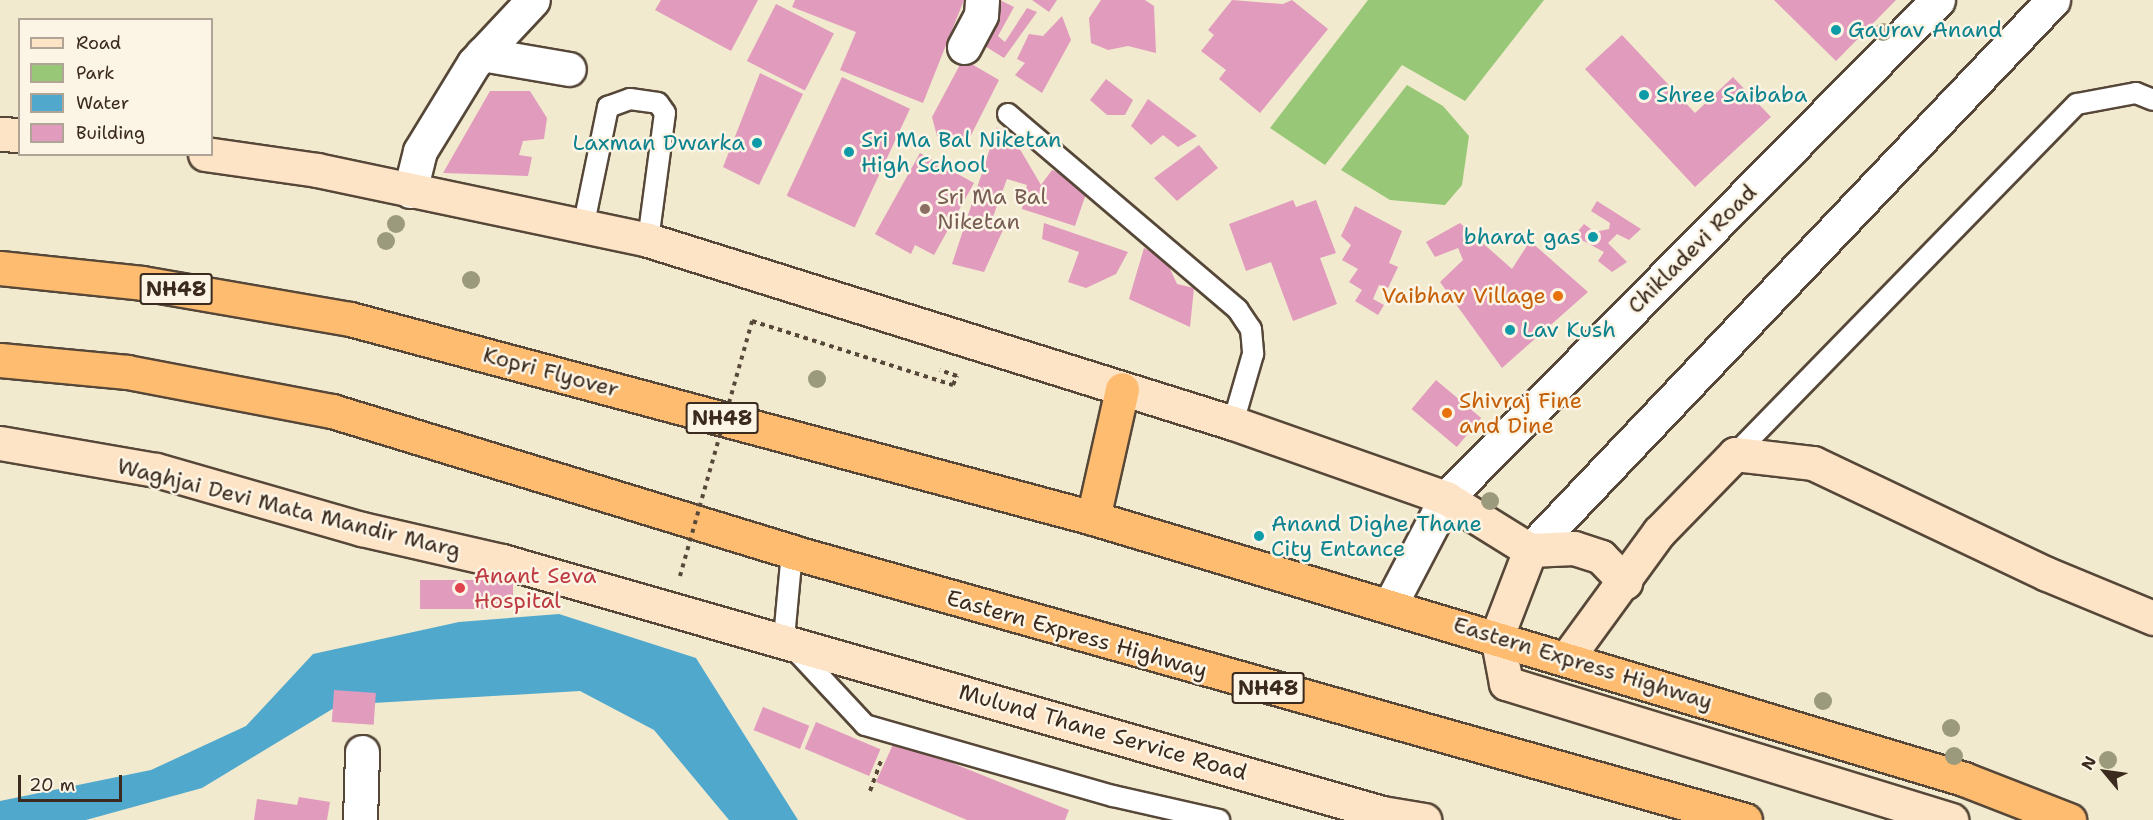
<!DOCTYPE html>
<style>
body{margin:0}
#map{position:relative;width:2153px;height:820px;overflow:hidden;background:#f1eace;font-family:"Shantell Sans",sans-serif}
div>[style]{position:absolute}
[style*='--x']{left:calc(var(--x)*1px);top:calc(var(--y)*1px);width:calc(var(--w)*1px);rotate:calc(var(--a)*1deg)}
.green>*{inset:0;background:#98c877}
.water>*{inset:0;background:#50a8cd}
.building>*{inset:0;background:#e19bbd;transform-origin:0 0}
.path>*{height:4px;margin-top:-2px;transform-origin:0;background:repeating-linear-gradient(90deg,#564738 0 4.5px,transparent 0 9px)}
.roads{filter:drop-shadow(2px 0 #564738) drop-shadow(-2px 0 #564738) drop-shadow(0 2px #564738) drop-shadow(0 -2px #564738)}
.lane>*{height:20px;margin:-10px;padding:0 10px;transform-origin:10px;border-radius:10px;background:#fff}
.street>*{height:33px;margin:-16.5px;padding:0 16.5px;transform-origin:16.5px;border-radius:16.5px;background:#fff}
.secondary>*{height:33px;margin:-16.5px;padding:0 16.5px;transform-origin:16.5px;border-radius:16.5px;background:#fee4c6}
.highway>*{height:33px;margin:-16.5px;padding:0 16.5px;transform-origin:16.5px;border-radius:16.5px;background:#fdbc70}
.path-bridge>*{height:4px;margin-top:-2px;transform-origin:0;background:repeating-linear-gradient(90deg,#564738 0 4.5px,transparent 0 9px)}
.trees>*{width:18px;height:18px;margin:-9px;border-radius:50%;background:#9c9a7c}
.dots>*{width:16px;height:16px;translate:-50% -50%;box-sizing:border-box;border:3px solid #fcf5e5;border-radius:50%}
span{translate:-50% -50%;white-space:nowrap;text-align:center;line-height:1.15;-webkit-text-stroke:5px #fcf5e5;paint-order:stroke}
.shield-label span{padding:2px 4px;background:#fcf5e5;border:2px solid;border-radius:4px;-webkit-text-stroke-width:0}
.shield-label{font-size:21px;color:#3b2a1e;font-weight:700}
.culture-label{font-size:22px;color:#0d838f}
.left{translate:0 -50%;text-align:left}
.right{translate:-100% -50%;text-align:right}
.education-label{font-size:22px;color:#785e54}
.street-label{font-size:22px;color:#3b2a1e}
.food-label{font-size:22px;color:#c56008}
.health-label{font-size:22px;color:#be3a42}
.legend{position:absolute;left:18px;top:18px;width:195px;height:138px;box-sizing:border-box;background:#fcf5e5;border:2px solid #afa495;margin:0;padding:8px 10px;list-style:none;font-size:18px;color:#3b2a1e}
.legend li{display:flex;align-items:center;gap:12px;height:30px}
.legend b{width:30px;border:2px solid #afa495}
.north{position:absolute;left:2075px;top:742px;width:60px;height:60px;-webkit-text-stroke:4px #fcf5e5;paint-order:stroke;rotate:299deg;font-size:16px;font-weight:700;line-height:24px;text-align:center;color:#3b2a1e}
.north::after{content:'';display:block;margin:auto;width:21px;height:27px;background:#3b2a1e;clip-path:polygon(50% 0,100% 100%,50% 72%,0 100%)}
.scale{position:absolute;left:18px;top:775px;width:104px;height:27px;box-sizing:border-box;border:3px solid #3b2a1e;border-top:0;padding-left:8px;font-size:18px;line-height:21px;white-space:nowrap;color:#3b2a1e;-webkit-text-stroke:4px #fcf5e5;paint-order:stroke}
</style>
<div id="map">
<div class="green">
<i style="clip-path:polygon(1368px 0,1544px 0,1465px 101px,1402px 65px,1325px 165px,1270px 128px)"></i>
<i style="clip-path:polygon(1407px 85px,1443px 106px,1469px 136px,1462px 185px,1445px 205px,1390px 200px,1341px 170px)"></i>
</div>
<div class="water">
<i style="clip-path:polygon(559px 614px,696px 658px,798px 820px,729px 820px,654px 730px,580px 691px,339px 705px,202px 788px,86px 820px,0 820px,0 801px,151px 770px,246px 726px,313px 654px,459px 622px)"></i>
</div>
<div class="building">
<i style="clip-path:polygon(661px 0,758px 0,731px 51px,655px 10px)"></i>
<i style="clip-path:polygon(795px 0,964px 0,923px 103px,840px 70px,856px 32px,792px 7px)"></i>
<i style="clip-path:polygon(1000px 0,1014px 7px,998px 36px,1005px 42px,1027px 8px,1037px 12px,1004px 58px,980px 43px)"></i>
<i style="clip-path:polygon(1032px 0,1057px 0,1049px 12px)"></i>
<i style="clip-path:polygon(1101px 0,1145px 0,1154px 6px,1156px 53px,1128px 46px,1108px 50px,1091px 43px,1089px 18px)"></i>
<i style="clip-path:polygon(1232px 0,1283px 4px,1292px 0,1328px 29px,1260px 113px,1219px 79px,1226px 70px,1201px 51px,1214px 35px,1208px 30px)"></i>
<i style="clip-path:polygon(1774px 0,1896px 0,1836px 61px)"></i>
<i style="left:776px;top:4px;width:65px;height:64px;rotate:27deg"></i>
<i style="clip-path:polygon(1062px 16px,1071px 40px,1042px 93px,1015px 75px,1025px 63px,1017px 59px,1029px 34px,1043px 36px)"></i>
<i style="clip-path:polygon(1622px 35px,1695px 113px,1733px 77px,1771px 117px,1695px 187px,1585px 69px)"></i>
<i style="clip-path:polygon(963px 59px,999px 80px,966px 145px,937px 136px,932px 117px)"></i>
<i style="clip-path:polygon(760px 73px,803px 94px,759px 185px,723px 167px)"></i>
<i style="left:842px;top:77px;width:75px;height:131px;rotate:25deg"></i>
<i style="clip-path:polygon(1106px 79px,1133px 100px,1125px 115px,1107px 115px,1090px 100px)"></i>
<i style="clip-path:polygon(490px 91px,530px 91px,547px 118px,544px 139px,523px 141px,519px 155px,532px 157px,528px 176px,443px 173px)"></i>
<i style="clip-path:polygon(1148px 99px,1197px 136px,1178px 147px,1163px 135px,1151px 145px,1131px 126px)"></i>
<i style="clip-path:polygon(997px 127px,1008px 148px,1018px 146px,1041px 185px,1052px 170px,1089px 185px,1075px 226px,1022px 209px,1027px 185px,1007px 179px,991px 222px,1003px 230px,984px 272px,952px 264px)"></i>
<i style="clip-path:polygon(1199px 145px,1218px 168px,1177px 201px,1154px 178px)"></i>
<i style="clip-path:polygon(920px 153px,974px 183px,934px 255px,915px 245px,911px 254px,875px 234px)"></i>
<i style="clip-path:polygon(1293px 200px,1296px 207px,1316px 200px,1336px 253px,1320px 258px,1337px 304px,1293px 321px,1271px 262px,1246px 271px,1229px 224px)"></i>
<i style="clip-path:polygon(1597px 201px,1641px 229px,1629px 240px,1617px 234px,1608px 243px,1627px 262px,1612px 272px,1598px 261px,1604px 252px,1574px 236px,1584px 224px,1595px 232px,1609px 229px,1610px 223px,1591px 211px)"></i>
<i style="clip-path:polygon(1355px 206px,1402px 231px,1389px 263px,1398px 267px,1388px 288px,1379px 285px,1373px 299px,1384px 305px,1378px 315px,1355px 301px,1362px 290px,1349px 282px,1358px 269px,1342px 260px,1351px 245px,1341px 236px)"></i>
<i style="clip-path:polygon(1044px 223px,1128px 252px,1116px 274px,1086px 288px,1068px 282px,1079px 252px,1042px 239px)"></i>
<i style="clip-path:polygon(1460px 223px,1512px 269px,1530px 241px,1588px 292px,1502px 368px,1440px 282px,1463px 260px,1458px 248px,1435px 257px,1426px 242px)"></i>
<i style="clip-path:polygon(1144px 248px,1165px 258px,1177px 284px,1194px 288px,1190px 327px,1129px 299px)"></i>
<i style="left:1436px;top:380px;width:59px;height:38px;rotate:40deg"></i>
<i style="left:513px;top:580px;width:29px;height:93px;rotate:90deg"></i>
<i style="left:334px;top:690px;width:42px;height:32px;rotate:4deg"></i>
<i style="left:763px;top:707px;width:50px;height:25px;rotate:22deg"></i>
<i style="left:816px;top:722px;width:70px;height:29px;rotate:23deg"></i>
<i style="clip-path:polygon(895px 740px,1069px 810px,1065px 820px,967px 820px,876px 782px)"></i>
<i style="clip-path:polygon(299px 797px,330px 802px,327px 820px,254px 820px,257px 799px,297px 805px)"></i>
</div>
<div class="path">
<i style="--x:752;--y:321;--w:211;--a:17.7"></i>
<i style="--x:953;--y:385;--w:10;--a:-66"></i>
<i style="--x:957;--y:376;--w:18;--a:-161"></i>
<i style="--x:870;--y:791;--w:35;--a:-70"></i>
</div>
<div class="roads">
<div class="lane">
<i style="--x:1008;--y:114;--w:302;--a:40.4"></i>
<i style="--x:1238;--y:310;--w:23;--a:56"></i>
<i style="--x:1251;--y:329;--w:25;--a:85"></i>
<i style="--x:1253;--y:354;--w:72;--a:106.2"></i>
<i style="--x:583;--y:228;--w:124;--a:-78.3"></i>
<i style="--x:608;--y:107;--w:23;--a:-20"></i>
<i style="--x:630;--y:99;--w:28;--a:8"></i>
<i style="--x:658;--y:103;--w:12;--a:55"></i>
<i style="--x:665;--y:113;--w:128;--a:97.6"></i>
<i style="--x:1735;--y:454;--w:489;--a:-45.7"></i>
<i style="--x:2077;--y:104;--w:60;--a:-10.6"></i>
<i style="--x:2136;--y:93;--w:18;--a:22"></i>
<i style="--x:792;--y:552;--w:86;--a:95.3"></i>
<i style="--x:784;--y:638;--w:119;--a:47"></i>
<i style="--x:865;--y:725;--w:258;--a:16"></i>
<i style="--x:1113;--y:796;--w:109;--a:12.8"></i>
</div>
<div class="street">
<i style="--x:964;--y:47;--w:36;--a:-62"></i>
<i style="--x:981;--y:15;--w:15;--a:-86"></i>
<i style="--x:482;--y:54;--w:88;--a:9.8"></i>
<i style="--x:410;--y:191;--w:41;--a:-76"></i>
<i style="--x:420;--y:151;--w:103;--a:-58.5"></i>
<i style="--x:474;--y:63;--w:86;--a:-46.9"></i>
<i style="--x:1530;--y:550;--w:759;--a:-46.44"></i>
<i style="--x:1390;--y:605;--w:121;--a:-62.4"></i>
<i style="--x:1446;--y:498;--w:700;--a:-45.35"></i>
<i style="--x:360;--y:820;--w:68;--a:-88.3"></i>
</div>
<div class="secondary">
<i style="--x:0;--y:134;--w:20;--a:3"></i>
<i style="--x:205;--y:154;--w:113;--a:8.1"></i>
<i style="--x:317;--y:170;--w:338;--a:11.9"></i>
<i style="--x:648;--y:240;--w:613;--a:17.37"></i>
<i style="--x:1233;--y:423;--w:226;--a:19.4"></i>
<i style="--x:1446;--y:498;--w:99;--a:31.8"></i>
<i style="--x:1530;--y:550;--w:44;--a:-2.6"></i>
<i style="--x:1574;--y:548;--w:28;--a:18"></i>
<i style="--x:1601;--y:557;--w:35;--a:46"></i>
<i style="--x:0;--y:443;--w:158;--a:9.8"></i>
<i style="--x:156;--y:470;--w:214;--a:16"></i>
<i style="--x:362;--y:529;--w:144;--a:12.9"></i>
<i style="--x:502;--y:561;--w:915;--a:15.98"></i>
<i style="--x:1382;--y:813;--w:43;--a:9.5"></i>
<i style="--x:1530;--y:550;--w:92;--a:111"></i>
<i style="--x:1497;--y:636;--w:48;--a:79.2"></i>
<i style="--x:1506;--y:683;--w:466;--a:17.1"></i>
<i style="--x:1567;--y:658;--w:156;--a:-53.9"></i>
<i style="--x:1659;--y:532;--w:109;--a:-45.7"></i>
<i style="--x:1735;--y:454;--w:79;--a:6.6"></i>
<i style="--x:1813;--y:463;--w:259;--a:25.4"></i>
<i style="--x:2047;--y:574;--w:115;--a:22.5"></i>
</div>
<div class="highway">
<i style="--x:0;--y:268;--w:143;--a:6"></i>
<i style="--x:142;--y:283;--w:211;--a:9.8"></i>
<i style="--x:350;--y:319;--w:769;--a:14.99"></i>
<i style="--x:1093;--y:518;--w:909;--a:16.68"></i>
<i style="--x:1964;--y:779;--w:113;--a:21.3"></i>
<i style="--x:0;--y:360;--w:128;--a:5.4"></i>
<i style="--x:127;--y:372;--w:209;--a:10.8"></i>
<i style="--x:332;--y:411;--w:481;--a:17"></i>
<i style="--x:792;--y:552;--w:990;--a:15.71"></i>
<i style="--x:1093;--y:518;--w:132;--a:-77.3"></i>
</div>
</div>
<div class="path-bridge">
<i style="--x:680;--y:576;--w:265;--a:-74.2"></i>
</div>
<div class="trees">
<i style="left:1883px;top:32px"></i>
<i style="left:396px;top:224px"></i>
<i style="left:386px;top:241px"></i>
<i style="left:471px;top:280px"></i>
<i style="left:817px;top:379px"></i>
<i style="left:1490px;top:501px"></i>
<i style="left:1823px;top:701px"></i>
<i style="left:1951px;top:728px"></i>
<i style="left:1954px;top:756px"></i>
<i style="left:2108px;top:760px"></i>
</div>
<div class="dots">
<i style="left:1836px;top:30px;background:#0f9aa8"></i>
<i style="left:1644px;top:95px;background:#0f9aa8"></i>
<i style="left:757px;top:143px;background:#0f9aa8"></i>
<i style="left:849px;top:152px;background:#0f9aa8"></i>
<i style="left:925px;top:209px;background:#8d6e63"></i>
<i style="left:1593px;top:237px;background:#0f9aa8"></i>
<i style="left:1558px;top:296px;background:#e8710a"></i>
<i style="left:1510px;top:330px;background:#0f9aa8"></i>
<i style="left:1447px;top:413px;background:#e8710a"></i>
<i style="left:1259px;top:536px;background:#0f9aa8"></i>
<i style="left:460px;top:588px;background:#e0444e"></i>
</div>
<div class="shield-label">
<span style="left:176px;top:289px">NH48</span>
<span style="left:722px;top:418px">NH48</span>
<span style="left:1268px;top:688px">NH48</span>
</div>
<div class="culture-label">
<span class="left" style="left:1848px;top:30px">Gaurav Anand</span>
<span class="left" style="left:1656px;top:95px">Shree Saibaba</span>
<span class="left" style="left:861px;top:152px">Sri Ma Bal Niketan<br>High School</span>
<span class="right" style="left:745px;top:143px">Laxman Dwarka</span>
<span class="right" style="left:1581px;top:237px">bharat gas</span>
<span class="left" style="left:1522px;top:330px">Lav Kush</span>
<span class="left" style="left:1271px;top:536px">Anand Dighe Thane<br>City Entance</span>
</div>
<div class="education-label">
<span class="left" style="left:937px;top:209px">Sri Ma Bal<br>Niketan</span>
</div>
<div class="street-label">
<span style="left:1692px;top:249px;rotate:-45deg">Chikladevi Road</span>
<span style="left:551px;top:372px;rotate:15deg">Kopri Flyover</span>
<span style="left:289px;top:508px;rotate:14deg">Waghjai Devi Mata Mandir Marg</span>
<span style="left:1077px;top:634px;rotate:16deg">Eastern Express Highway</span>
<span style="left:1583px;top:663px;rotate:17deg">Eastern Express Highway</span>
<span style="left:1103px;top:732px;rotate:16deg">Mulund Thane Service Road</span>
</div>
<div class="food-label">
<span class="right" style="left:1546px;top:296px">Vaibhav Village</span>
<span class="left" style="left:1459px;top:413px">Shivraj Fine<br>and Dine</span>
</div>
<div class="health-label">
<span class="left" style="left:474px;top:588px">Anant Seva<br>Hospital</span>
</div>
<ul class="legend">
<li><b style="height:8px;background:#fee4c6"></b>Road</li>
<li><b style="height:16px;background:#98c877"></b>Park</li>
<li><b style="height:16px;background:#50a8cd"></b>Water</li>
<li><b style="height:16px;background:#e19bbd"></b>Building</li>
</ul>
<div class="north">N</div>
<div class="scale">20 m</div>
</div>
